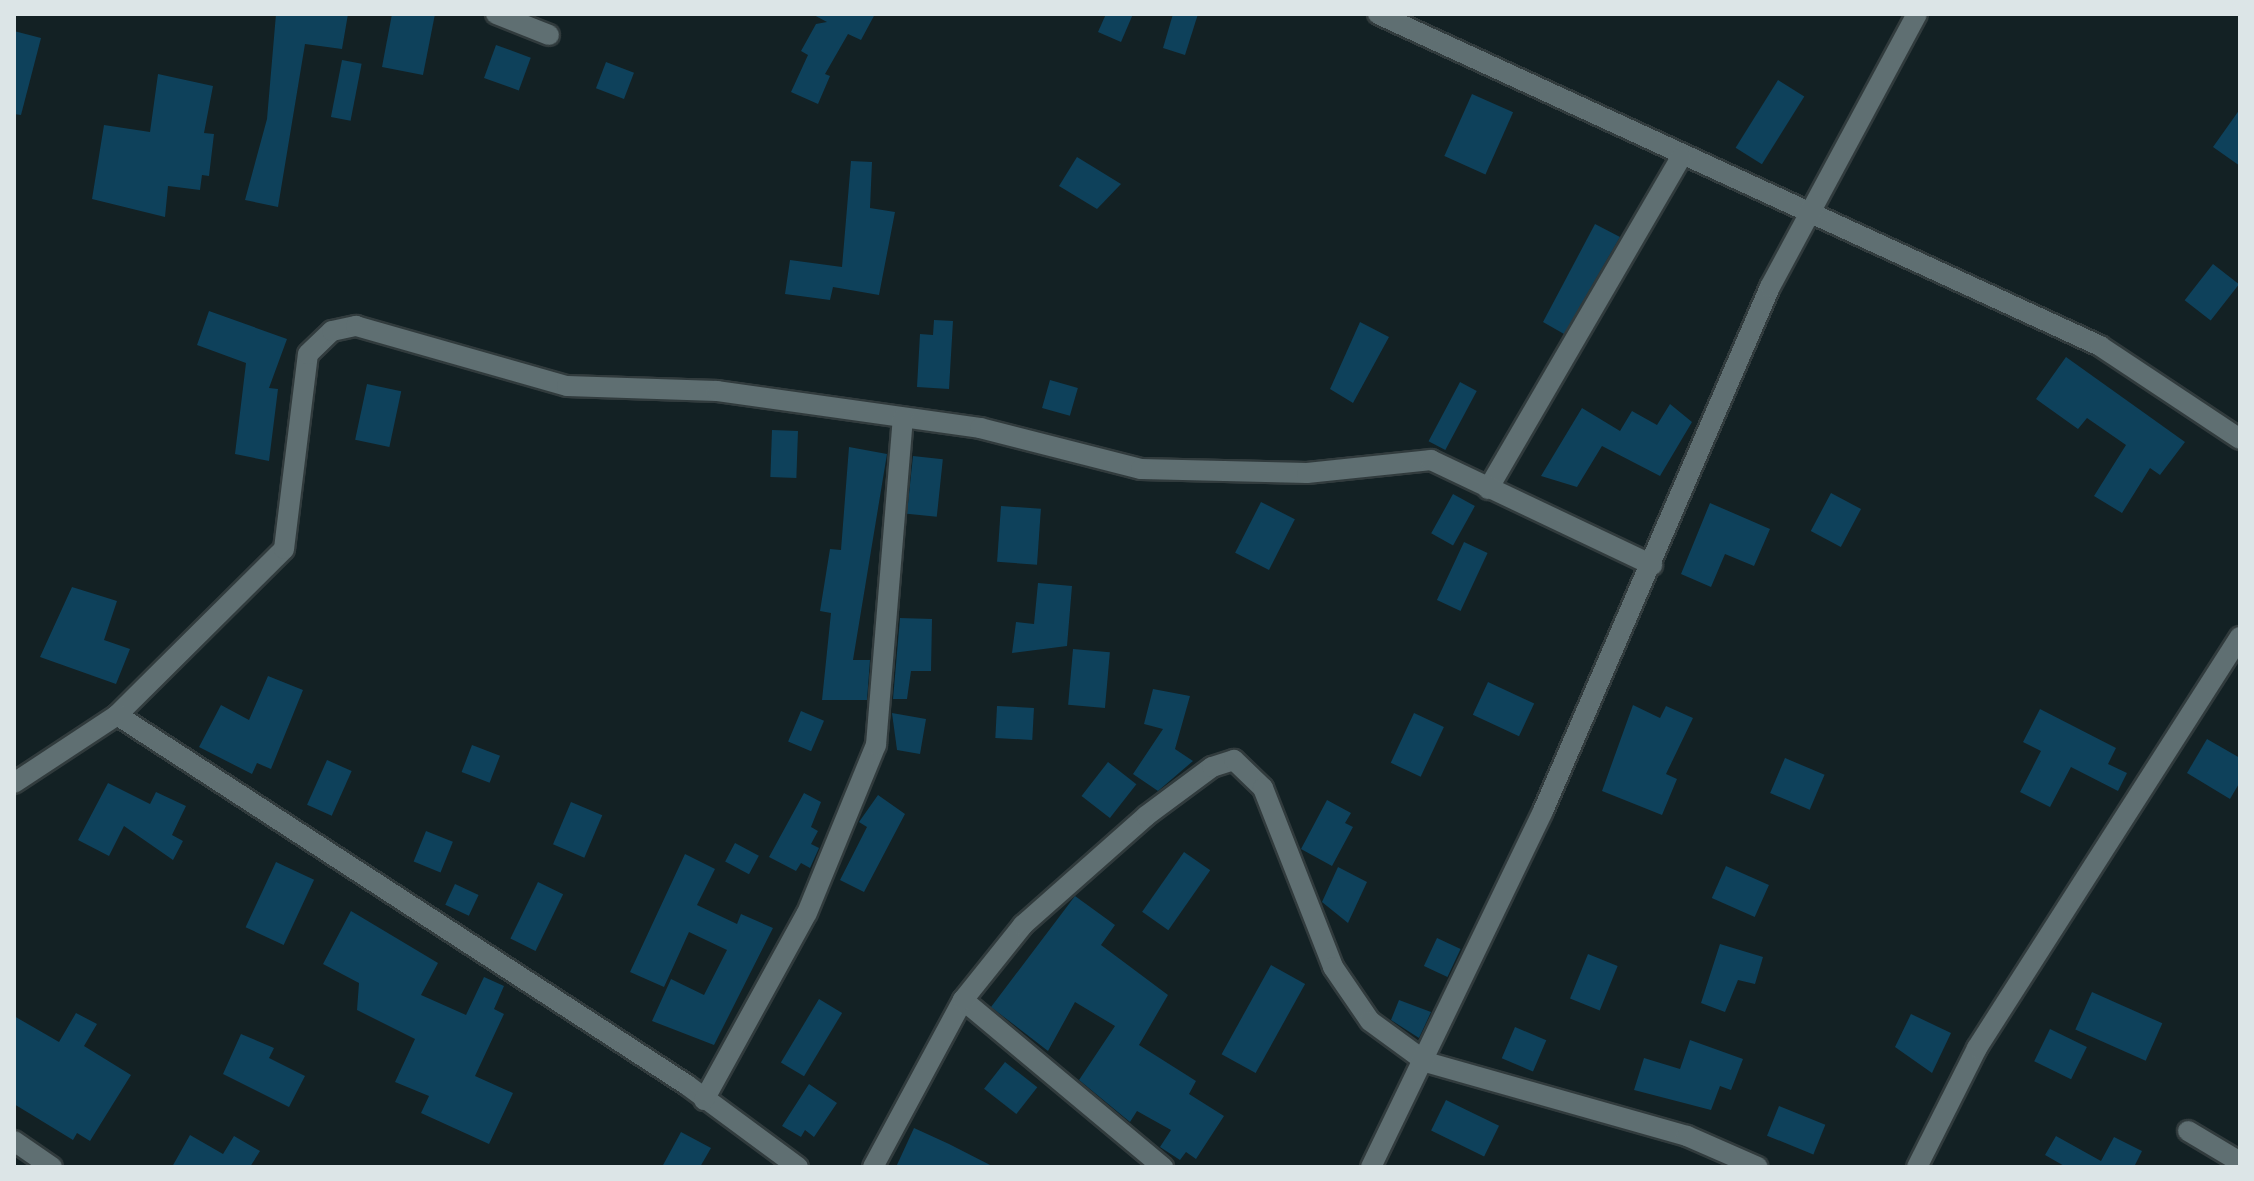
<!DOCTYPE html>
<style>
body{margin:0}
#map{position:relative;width:2254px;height:1181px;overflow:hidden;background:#132124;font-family:"Work Sans",sans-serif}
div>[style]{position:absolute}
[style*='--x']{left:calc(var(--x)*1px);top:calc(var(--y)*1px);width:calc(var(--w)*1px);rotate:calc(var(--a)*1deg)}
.building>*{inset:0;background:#0e415b;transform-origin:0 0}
.roads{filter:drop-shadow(2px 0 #313b3d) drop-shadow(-2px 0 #313b3d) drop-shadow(0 2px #313b3d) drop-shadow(0 -2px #313b3d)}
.street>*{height:20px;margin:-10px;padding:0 10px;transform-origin:10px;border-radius:10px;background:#5f6f72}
span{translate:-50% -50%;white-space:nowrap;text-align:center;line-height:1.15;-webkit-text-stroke:6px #0a181a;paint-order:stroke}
.frame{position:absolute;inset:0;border:16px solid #dce5e7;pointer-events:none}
</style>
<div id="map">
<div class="building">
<i style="clip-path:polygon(276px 14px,348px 14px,342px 49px,305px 44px,278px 207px,245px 200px,267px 119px)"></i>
<i style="clip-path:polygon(392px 14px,435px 14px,423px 75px,382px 67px)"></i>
<i style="clip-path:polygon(812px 14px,875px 14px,861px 40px,848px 34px,825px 74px,830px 76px,818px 104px,791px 92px,808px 55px,801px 51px,816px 24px,827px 22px)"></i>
<i style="clip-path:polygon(1106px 14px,1133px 14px,1121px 42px,1098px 32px)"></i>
<i style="clip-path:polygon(1173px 14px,1198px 14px,1185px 55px,1163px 48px)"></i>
<i style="clip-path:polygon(14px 31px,41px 38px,21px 115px,14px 114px)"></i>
<i style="left:496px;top:45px;width:37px;height:35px;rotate:20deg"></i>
<i style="left:342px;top:60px;width:20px;height:58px;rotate:11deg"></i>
<i style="left:606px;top:62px;width:30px;height:28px;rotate:21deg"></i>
<i style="clip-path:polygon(158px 74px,213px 86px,204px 133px,214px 134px,209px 176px,202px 175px,200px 190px,168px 186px,165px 217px,92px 199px,104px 125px,150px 132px)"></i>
<i style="left:1778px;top:80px;width:31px;height:80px;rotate:32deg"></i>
<i style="left:1472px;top:94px;width:45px;height:68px;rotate:24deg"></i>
<i style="clip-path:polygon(2240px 109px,2240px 166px,2213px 147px)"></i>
<i style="clip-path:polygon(1077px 157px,1121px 184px,1097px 209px,1059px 186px)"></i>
<i style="clip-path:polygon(851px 161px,872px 162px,870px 208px,895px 212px,879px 295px,833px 287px,830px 300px,785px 294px,790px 260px,842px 267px)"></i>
<i style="clip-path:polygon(1595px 224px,1620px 237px,1564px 334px,1543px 322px)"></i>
<i style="left:2213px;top:264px;width:33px;height:46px;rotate:38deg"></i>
<i style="clip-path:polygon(209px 311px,287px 339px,269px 388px,278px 389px,269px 461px,235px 454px,246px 363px,197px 345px)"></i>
<i style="clip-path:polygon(934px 320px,953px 321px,949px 389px,917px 387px,920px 334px,933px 335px)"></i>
<i style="clip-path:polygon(1360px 322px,1389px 337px,1353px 403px,1330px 389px)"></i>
<i style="clip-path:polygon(2066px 357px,2185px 442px,2160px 475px,2150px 468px,2122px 513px,2094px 496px,2126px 445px,2087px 418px,2078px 429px,2036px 399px)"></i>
<i style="left:1050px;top:380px;width:29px;height:29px;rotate:16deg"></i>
<i style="left:1460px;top:382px;width:19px;height:67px;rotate:28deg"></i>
<i style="left:367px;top:384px;width:35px;height:57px;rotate:12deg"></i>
<i style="clip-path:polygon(1670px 404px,1692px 422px,1660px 476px,1602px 446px,1577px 487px,1541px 476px,1582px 408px,1620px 431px,1632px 411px,1657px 425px)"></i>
<i style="left:772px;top:430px;width:26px;height:47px;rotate:2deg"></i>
<i style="clip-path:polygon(849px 447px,887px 454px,853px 660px,870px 660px,867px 700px,822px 700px,831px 613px,820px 611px,830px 549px,841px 550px)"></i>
<i style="left:913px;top:456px;width:30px;height:58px;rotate:6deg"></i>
<i style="left:1831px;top:493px;width:34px;height:43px;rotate:28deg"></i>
<i style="left:1453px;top:494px;width:25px;height:45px;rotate:29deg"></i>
<i style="left:1261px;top:502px;width:38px;height:57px;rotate:27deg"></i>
<i style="clip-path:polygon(1710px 503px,1770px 529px,1754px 566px,1725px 554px,1711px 587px,1681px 574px)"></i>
<i style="left:1001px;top:506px;width:40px;height:56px;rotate:4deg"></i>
<i style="left:1464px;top:542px;width:26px;height:64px;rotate:25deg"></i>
<i style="clip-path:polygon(1038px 583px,1072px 586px,1067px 646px,1012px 653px,1016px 622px,1034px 624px)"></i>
<i style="clip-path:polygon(72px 587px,117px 601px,104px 640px,130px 649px,116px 684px,40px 657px)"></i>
<i style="clip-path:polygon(900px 618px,932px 619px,931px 671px,911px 671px,907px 699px,893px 699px)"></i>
<i style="left:1073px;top:649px;width:37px;height:56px;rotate:5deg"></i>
<i style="clip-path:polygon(268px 676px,303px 690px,271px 769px,257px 763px,252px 774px,199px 747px,221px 705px,249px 720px)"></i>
<i style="left:1488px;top:682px;width:51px;height:36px;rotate:25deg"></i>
<i style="clip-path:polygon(1153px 689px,1190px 696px,1175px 749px,1193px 761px,1158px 791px,1133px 774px,1163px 729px,1144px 724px)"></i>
<i style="clip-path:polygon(1633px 705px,1660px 718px,1666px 706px,1693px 718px,1666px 774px,1677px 779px,1662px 815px,1602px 791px)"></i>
<i style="left:997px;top:706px;width:37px;height:32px;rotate:3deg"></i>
<i style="clip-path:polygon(2040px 709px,2116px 748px,2108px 764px,2127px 773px,2118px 791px,2071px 767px,2050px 807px,2020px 792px,2041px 751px,2023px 742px)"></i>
<i style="left:801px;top:711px;width:25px;height:33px;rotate:23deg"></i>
<i style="clip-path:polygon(892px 713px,926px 719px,920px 754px,897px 750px)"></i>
<i style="left:1414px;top:713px;width:33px;height:55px;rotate:25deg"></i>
<i style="clip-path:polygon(2207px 739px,2240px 758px,2240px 782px,2230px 799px,2187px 773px)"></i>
<i style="left:472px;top:745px;width:30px;height:29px;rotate:21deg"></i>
<i style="left:1785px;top:758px;width:43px;height:38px;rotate:23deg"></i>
<i style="left:327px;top:760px;width:27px;height:49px;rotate:24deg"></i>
<i style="left:1108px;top:762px;width:36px;height:43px;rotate:38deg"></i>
<i style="clip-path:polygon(108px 783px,150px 804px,156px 792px,186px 806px,172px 835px,183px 841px,173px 860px,124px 826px,109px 856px,78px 840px)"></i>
<i style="clip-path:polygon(804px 793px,821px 802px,811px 827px,818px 831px,811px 844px,819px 848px,810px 868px,801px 863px,796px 871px,769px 857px)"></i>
<i style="clip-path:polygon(878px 795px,905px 814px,864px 892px,840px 880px,867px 827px,859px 822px)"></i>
<i style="clip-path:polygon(1327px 800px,1351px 813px,1345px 823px,1353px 827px,1332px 866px,1301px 849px)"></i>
<i style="left:571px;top:802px;width:34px;height:46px;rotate:23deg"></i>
<i style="left:426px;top:831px;width:29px;height:33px;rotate:22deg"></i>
<i style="left:735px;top:843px;width:27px;height:21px;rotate:28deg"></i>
<i style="left:1184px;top:852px;width:32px;height:73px;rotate:35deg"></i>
<i style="clip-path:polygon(685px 854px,715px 869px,697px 905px,737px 924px,741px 914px,773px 928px,714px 1045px,652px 1021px,671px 979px,704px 995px,727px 950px,689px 932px,664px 987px,630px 972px)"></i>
<i style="left:276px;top:862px;width:42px;height:72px;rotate:25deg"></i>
<i style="left:1726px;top:866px;width:47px;height:35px;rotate:24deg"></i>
<i style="clip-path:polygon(1338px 867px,1367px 882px,1348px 923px,1322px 902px)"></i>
<i style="left:538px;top:882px;width:28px;height:63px;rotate:26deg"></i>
<i style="left:455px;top:884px;width:26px;height:23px;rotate:25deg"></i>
<i style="clip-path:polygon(1075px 896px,1115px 925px,1101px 945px,1168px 995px,1139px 1045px,1196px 1081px,1189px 1094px,1224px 1116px,1196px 1159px,1186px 1152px,1180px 1160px,1160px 1147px,1171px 1130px,1137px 1111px,1130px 1122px,1079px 1080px,1115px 1026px,1075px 1002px,1048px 1051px,991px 1007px)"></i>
<i style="clip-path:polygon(351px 911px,438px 963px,421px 995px,466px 1015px,484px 977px,504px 986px,494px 1009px,504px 1014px,475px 1076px,513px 1093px,489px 1144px,421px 1113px,429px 1096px,395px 1082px,415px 1039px,357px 1010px,359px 983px,323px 964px)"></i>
<i style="left:1437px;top:938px;width:26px;height:31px;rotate:25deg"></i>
<i style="clip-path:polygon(1720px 944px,1763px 957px,1755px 984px,1738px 980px,1725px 1012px,1701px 1003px)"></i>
<i style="left:1588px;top:954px;width:32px;height:48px;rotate:22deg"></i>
<i style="left:1271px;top:965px;width:39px;height:102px;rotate:29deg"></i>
<i style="left:2092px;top:992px;width:77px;height:41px;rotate:24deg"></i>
<i style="left:819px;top:999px;width:27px;height:74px;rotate:31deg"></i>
<i style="clip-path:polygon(1399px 1000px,1431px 1012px,1419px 1038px,1391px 1020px)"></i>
<i style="clip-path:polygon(76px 1013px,97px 1024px,84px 1046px,131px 1075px,90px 1141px,77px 1133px,73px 1140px,14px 1104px,14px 1016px,59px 1042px)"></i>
<i style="clip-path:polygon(1911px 1014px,1951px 1033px,1932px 1073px,1895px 1047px)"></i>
<i style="left:1515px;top:1027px;width:34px;height:34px;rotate:23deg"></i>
<i style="left:2050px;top:1029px;width:41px;height:36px;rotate:26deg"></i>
<i style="clip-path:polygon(241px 1034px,274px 1048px,269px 1058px,305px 1076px,289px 1107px,223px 1074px)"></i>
<i style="clip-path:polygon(1690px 1040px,1743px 1059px,1731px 1090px,1720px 1086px,1711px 1110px,1634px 1090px,1644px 1058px,1680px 1069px)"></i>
<i style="left:1005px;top:1062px;width:41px;height:34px;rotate:38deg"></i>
<i style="clip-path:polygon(809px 1084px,837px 1103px,814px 1137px,805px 1130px,801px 1137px,782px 1126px)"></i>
<i style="left:1446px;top:1100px;width:59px;height:34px;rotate:26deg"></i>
<i style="left:1779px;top:1106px;width:50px;height:32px;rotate:22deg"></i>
<i style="clip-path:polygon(914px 1128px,949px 1144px,994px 1167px,896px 1167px)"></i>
<i style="clip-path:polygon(681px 1132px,711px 1148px,700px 1167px,662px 1167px)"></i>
<i style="clip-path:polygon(190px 1135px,223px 1154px,234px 1136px,260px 1151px,250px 1167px,172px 1167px)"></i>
<i style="clip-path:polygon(2056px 1136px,2101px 1161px,2114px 1137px,2142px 1151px,2134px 1167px,2066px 1167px,2045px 1155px)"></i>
</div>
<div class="roads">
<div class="street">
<i style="--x:496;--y:14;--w:57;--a:21.6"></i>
<i style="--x:1378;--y:14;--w:795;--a:24.69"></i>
<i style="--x:2100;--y:346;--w:168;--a:33.6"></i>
<i style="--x:1488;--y:489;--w:383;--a:-59.8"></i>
<i style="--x:117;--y:715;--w:235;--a:-44.8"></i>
<i style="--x:284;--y:549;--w:196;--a:-83"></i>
<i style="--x:308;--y:354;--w:33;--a:-44"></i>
<i style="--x:332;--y:331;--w:25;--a:-12"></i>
<i style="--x:356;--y:326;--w:219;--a:15.9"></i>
<i style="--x:567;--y:386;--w:150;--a:1.9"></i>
<i style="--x:717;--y:391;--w:266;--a:8"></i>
<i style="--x:980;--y:428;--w:166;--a:14.3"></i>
<i style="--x:1141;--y:469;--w:166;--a:1.4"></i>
<i style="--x:1307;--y:473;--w:125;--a:-6"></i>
<i style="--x:1431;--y:460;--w:245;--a:25.4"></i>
<i style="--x:14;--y:783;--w:123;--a:-33.4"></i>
<i style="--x:117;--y:715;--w:680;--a:32.99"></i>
<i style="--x:687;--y:1085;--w:138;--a:36.5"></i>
<i style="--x:963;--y:1000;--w:261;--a:39.9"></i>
<i style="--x:704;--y:1100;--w:213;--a:-61.2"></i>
<i style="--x:807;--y:913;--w:182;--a:-67.7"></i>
<i style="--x:876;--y:745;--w:328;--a:-85.3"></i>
<i style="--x:2188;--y:1131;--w:61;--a:30.8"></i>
<i style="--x:14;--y:1141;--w:46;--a:34.4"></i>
<i style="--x:873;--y:1167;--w:190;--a:-61.7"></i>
<i style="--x:963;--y:1000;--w:96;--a:-51.3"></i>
<i style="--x:1023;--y:925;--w:164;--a:-41.5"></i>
<i style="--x:1146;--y:816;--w:82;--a:-36.6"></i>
<i style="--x:1212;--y:767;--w:23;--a:-18"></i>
<i style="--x:1234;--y:760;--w:40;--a:44"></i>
<i style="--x:1263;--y:788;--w:192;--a:68.6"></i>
<i style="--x:1333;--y:967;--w:65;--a:55.6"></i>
<i style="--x:1370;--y:1021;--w:69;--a:36.2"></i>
<i style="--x:1426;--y:1062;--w:271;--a:15.8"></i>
<i style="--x:1687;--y:1136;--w:77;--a:23.6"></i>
<i style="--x:1371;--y:1167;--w:395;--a:-64.2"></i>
<i style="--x:1543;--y:811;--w:571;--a:-66.58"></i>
<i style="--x:1770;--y:287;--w:310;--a:-61.7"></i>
<i style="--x:1917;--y:1167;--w:133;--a:-63.2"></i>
<i style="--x:1977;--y:1048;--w:488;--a:-57.4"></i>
</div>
</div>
<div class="frame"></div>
</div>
